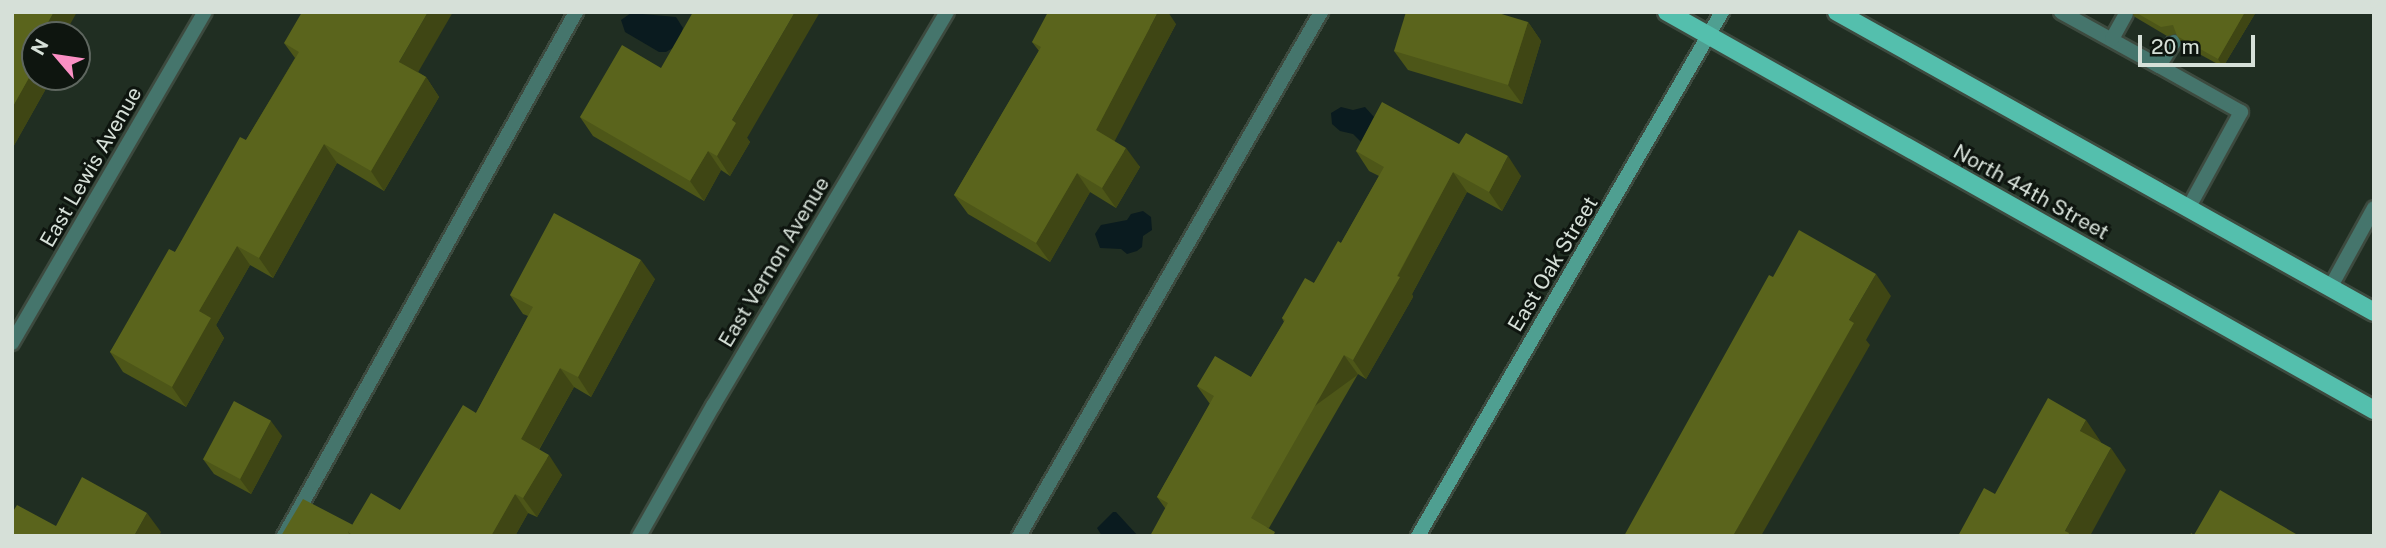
<!DOCTYPE html>
<style>
body{margin:0}
#map{position:relative;width:2386px;height:548px;overflow:hidden;background:#202e22;font-family:"Public Sans",sans-serif}
div>[style]{position:absolute}
[style*='--x']{left:calc(var(--x)*1px);top:calc(var(--y)*1px);width:calc(var(--w)*1px);rotate:calc(var(--a)*1deg)}
.water>*{inset:0;background:#0a1b1f}
.roads{filter:drop-shadow(2px 0 #3d4a3f) drop-shadow(-2px 0 #3d4a3f) drop-shadow(0 2px #3d4a3f) drop-shadow(0 -2px #3d4a3f)}
.lane>*{height:14px;margin:-7px;padding:0 7px;transform-origin:7px;border-radius:7px;background:#45756c}
.street>*{height:14px;margin:-7px;padding:0 7px;transform-origin:7px;border-radius:7px;background:#45756c}
.secondary>*{height:14px;margin:-7px;padding:0 7px;transform-origin:7px;border-radius:7px;background:#4f9f91}
.primary>*{height:18px;margin:-9px;padding:0 9px;transform-origin:9px;border-radius:9px;background:#54bfad}
.wall>*{inset:0;background:#4d5618}
.shaded-wall>*{inset:0;background:#3f4614;transform-origin:0 0}
.building>*{inset:0;background:#5a641c;transform-origin:0 0}
span{translate:-50% -50%;white-space:nowrap;text-align:center;line-height:1.15;-webkit-text-stroke:6px #0e150f;paint-order:stroke}
.street-label{font-size:21px;color:#d6e0d8}
.frame{position:absolute;inset:0;border:14px solid #d6e0d8;pointer-events:none}
.north{position:absolute;left:21px;top:21px;width:70px;height:70px;box-sizing:border-box;background:#0e150f;border:2px solid #5e665f;border-radius:50%;rotate:299deg;font-size:19px;font-weight:700;line-height:28px;text-align:center;color:#d6e0d8}
.north::after{content:'';display:block;margin:auto;width:24px;height:32px;background:#fb8fc4;clip-path:polygon(50% 0,100% 100%,50% 72%,0 100%)}
.scale{position:absolute;left:2138px;top:35px;width:117px;height:32px;box-sizing:border-box;border:4px solid #d6e0d8;border-top:0;padding-left:9px;font-size:21px;line-height:24px;white-space:nowrap;color:#d6e0d8;-webkit-text-stroke:5px #0e150f;paint-order:stroke}
</style>
<div id="map">
<div class="water">
<i style="clip-path:polygon(631px 13px,676px 17px,683px 28px,678px 45px,666px 52px,659px 52px,625px 32px,621px 20px)"></i>
<i style="clip-path:polygon(1341px 107px,1353px 110px,1365px 107px,1374px 117px,1361px 142px,1353px 134px,1340px 131px,1332px 124px,1331px 113px)"></i>
<i style="clip-path:polygon(1143px 211px,1151px 217px,1152px 230px,1143px 236px,1142px 247px,1137px 251px,1127px 254px,1121px 249px,1100px 248px,1095px 234px,1101px 225px,1127px 220px,1131px 214px)"></i>
<i style="clip-path:polygon(1113px 512px,1116px 512px,1138px 536px,1102px 536px,1097px 528px)"></i>
</div>
<div class="roads">
<div class="lane">
<i style="--x:2061;--y:12;--w:112;--a:28.9"></i>
<i style="--x:2112;--y:39;--w:29;--a:-61"></i>
<i style="--x:2174;--y:42;--w:28;--a:122"></i>
<i style="--x:2159;--y:66;--w:94;--a:29.3"></i>
<i style="--x:2241;--y:112;--w:111;--a:118.7"></i>
<i style="--x:2330;--y:288;--w:91;--a:-61.2"></i>
<i style="--x:284;--y:536;--w:600;--a:-60.87"></i>
<i style="--x:1019;--y:536;--w:605;--a:-60.04"></i>
</div>
<div class="street">
<i style="--x:12;--y:343;--w:383;--a:-59.8"></i>
<i style="--x:639;--y:536;--w:150;--a:-60.4"></i>
<i style="--x:713;--y:406;--w:458;--a:-59.3"></i>
</div>
<div class="secondary">
<i style="--x:1418;--y:536;--w:606;--a:-59.88"></i>
</div>
<div class="primary">
<i style="--x:1667;--y:12;--w:811;--a:29.38"></i>
<i style="--x:1837;--y:12;--w:615;--a:29.19"></i>
</div>
</div>
<div class="wall">
<i style="clip-path:polygon(12px 12px,35px 35px,35px 77px,64px 77px,57px 90px,48px 85px,12px 149px)"></i>
<i style="clip-path:polygon(2131px 12px,2256px 12px,2223px 67px,2183px 45px,2176px 34px,2167px 36px,2135px 17px)"></i>
<i style="clip-path:polygon(1528px 22px,1541px 41px,1522px 104px,1408px 70px,1394px 51px)"></i>
<i style="clip-path:polygon(1176px 24px,1114px 141px,1140px 167px,1116px 208px,1090px 192px,1050px 262px,968px 214px,954px 195px,1039px 51px,1032px 42px)"></i>
<i style="clip-path:polygon(284px 43px,418px 72px,426px 77px,439px 97px,384px 191px,337px 163px,273px 278px,250px 265px,216px 325px,224px 338px,186px 407px,123px 372px,110px 352px,175px 252px,246px 140px,295px 58px)"></i>
<i style="clip-path:polygon(661px 68px,747px 138px,750px 142px,730px 176px,721px 170px,704px 201px,593px 136px,580px 117px)"></i>
<i style="clip-path:polygon(1459px 144px,1521px 176px,1502px 211px,1467px 192px,1412px 294px,1413px 297px,1366px 379px,1358px 374px,1269px 528px,1165px 508px,1157px 497px,1210px 404px,1197px 386px,1251px 377px,1284px 322px,1282px 318px,1314px 283px,1341px 243px,1379px 176px,1369px 171px,1356px 151px)"></i>
<i style="clip-path:polygon(655px 279px,591px 397px,574px 387px,539px 450px,562px 475px,537px 517px,528px 513px,515px 536px,281px 536px,353px 525px,400px 510px,476px 413px,528px 316px,523px 314px,510px 295px)"></i>
<i style="clip-path:polygon(282px 436px,251px 494px,214px 474px,203px 459px)"></i>
</div>
<div class="shaded-wall">
<i style="clip-path:polygon(54px 12px,77px 12px,64px 35px,50px 35px,45px 28px)"></i>
<i style="clip-path:polygon(428px 12px,453px 12px,413px 81px,399px 62px)"></i>
<i style="clip-path:polygon(795px 12px,820px 12px,747px 138px,750px 142px,730px 176px,717px 156px,732px 120px)"></i>
<i style="clip-path:polygon(1158px 12px,1168px 12px,1176px 24px,1110px 150px,1096px 130px)"></i>
<i style="clip-path:polygon(2245px 12px,2256px 12px,2223px 67px,2218px 59px)"></i>
<i style="clip-path:polygon(1528px 22px,1541px 41px,1522px 104px,1508px 85px)"></i>
<i style="clip-path:polygon(35px 67px,35px 77px,42px 77px,48px 85px,12px 149px,12px 108px)"></i>
<i style="clip-path:polygon(48px 77px,64px 77px,57px 90px)"></i>
<i style="clip-path:polygon(426px 77px,439px 97px,384px 191px,371px 171px)"></i>
<i style="clip-path:polygon(324px 144px,337px 163px,273px 278px,259px 258px)"></i>
<i style="clip-path:polygon(1126px 148px,1140px 167px,1116px 208px,1102px 188px)"></i>
<i style="clip-path:polygon(708px 151px,721px 170px,704px 201px,690px 181px)"></i>
<i style="clip-path:polygon(1508px 156px,1521px 176px,1502px 211px,1489px 192px)"></i>
<i style="clip-path:polygon(1453px 172px,1467px 192px,1412px 294px,1413px 297px,1366px 379px,1353px 360px)"></i>
<i style="clip-path:polygon(1077px 173px,1090px 192px,1050px 262px,1036px 243px)"></i>
<i style="clip-path:polygon(237px 246px,250px 265px,216px 325px,224px 338px,186px 407px,172px 387px,199px 311px)"></i>
<i style="clip-path:polygon(641px 260px,655px 279px,591px 397px,578px 377px)"></i>
<i style="clip-path:polygon(1876px 274px,1891px 296px,1866px 340px,1870px 345px,1761px 536px,1733px 536px,1849px 320px)"></i>
<i style="left:1344px;top:355px;width:24px;height:188px;rotate:54deg"></i>
<i style="clip-path:polygon(560px 368px,574px 387px,534px 458px,521px 439px)"></i>
<i style="clip-path:polygon(2086px 420px,2101px 442px,2095px 453px,2080px 431px)"></i>
<i style="clip-path:polygon(271px 421px,282px 436px,251px 494px,240px 479px)"></i>
<i style="clip-path:polygon(2111px 448px,2126px 470px,2090px 536px,2068px 536px,2065px 531px)"></i>
<i style="clip-path:polygon(549px 455px,562px 475px,537px 517px,523px 498px)"></i>
<i style="clip-path:polygon(515px 494px,528px 513px,515px 536px,491px 536px)"></i>
<i style="clip-path:polygon(147px 513px,161px 532px,159px 536px,134px 536px)"></i>
</div>
<div class="building">
<i style="clip-path:polygon(12px 12px,54px 12px,45px 28px,57px 35px,35px 35px,35px 67px,12px 108px)"></i>
<i style="clip-path:polygon(302px 12px,428px 12px,399px 62px,426px 77px,371px 171px,324px 144px,259px 258px,237px 246px,199px 311px,211px 318px,172px 387px,110px 352px,169px 249px,175px 252px,240px 137px,246px 140px,299px 52px,284px 43px)"></i>
<i style="clip-path:polygon(693px 12px,795px 12px,732px 120px,736px 123px,717px 156px,708px 151px,690px 181px,580px 117px,622px 45px,661px 68px)"></i>
<i style="clip-path:polygon(1048px 12px,1158px 12px,1096px 130px,1126px 148px,1102px 188px,1077px 173px,1036px 243px,954px 195px,1041px 47px,1032px 42px)"></i>
<i style="clip-path:polygon(1406px 12px,1495px 12px,1528px 22px,1508px 85px,1394px 51px)"></i>
<i style="clip-path:polygon(2135px 12px,2245px 12px,2218px 59px,2177px 36px,2173px 25px,2161px 27px)"></i>
<i style="clip-path:polygon(1382px 102px,1459px 144px,1466px 133px,1508px 156px,1489px 192px,1453px 172px,1397px 276px,1400px 277px,1353px 360px,1344px 355px,1251px 518px,1275px 532px,1273px 536px,1150px 536px,1168px 503px,1157px 497px,1214px 396px,1197px 386px,1215px 356px,1251px 377px,1285px 320px,1282px 318px,1305px 278px,1314px 283px,1338px 241px,1341px 243px,1384px 167px,1356px 151px)"></i>
<i style="clip-path:polygon(554px 213px,641px 260px,578px 377px,560px 368px,521px 439px,549px 455px,523px 498px,515px 494px,491px 536px,354px 536px,348px 532px,371px 493px,400px 510px,463px 405px,476px 413px,533px 307px,510px 295px)"></i>
<i style="clip-path:polygon(1799px 230px,1876px 274px,1849px 320px,1854px 323px,1733px 536px,1624px 536px,1769px 275px,1773px 277px)"></i>
<i style="clip-path:polygon(2048px 398px,2086px 420px,2080px 431px,2111px 448px,2065px 531px,2069px 533px,2068px 536px,1958px 536px,1984px 488px,1995px 494px)"></i>
<i style="left:234px;top:401px;width:42px;height:66px;rotate:28deg"></i>
<i style="clip-path:polygon(82px 477px,147px 513px,134px 536px,12px 536px,12px 513px,17px 505px,56px 526px)"></i>
<i style="clip-path:polygon(2220px 490px,2296px 534px,2295px 536px,2190px 536px,2191px 533px,2194px 535px)"></i>
<i style="clip-path:polygon(303px 499px,353px 525px,348px 532px,350px 536px,281px 536px)"></i>
</div>
<div class="street-label">
<span style="left:91px;top:167px;rotate:-60deg">East Lewis Avenue</span>
<span style="left:2031px;top:192px;rotate:29deg">North 44th Street</span>
<span style="left:774px;top:262px;rotate:-59deg">East Vernon Avenue</span>
<span style="left:1553px;top:264px;rotate:-59deg">East Oak Street</span>
</div>
<div class="frame"></div>
<div class="north">N</div>
<div class="scale">20 m</div>
</div>
